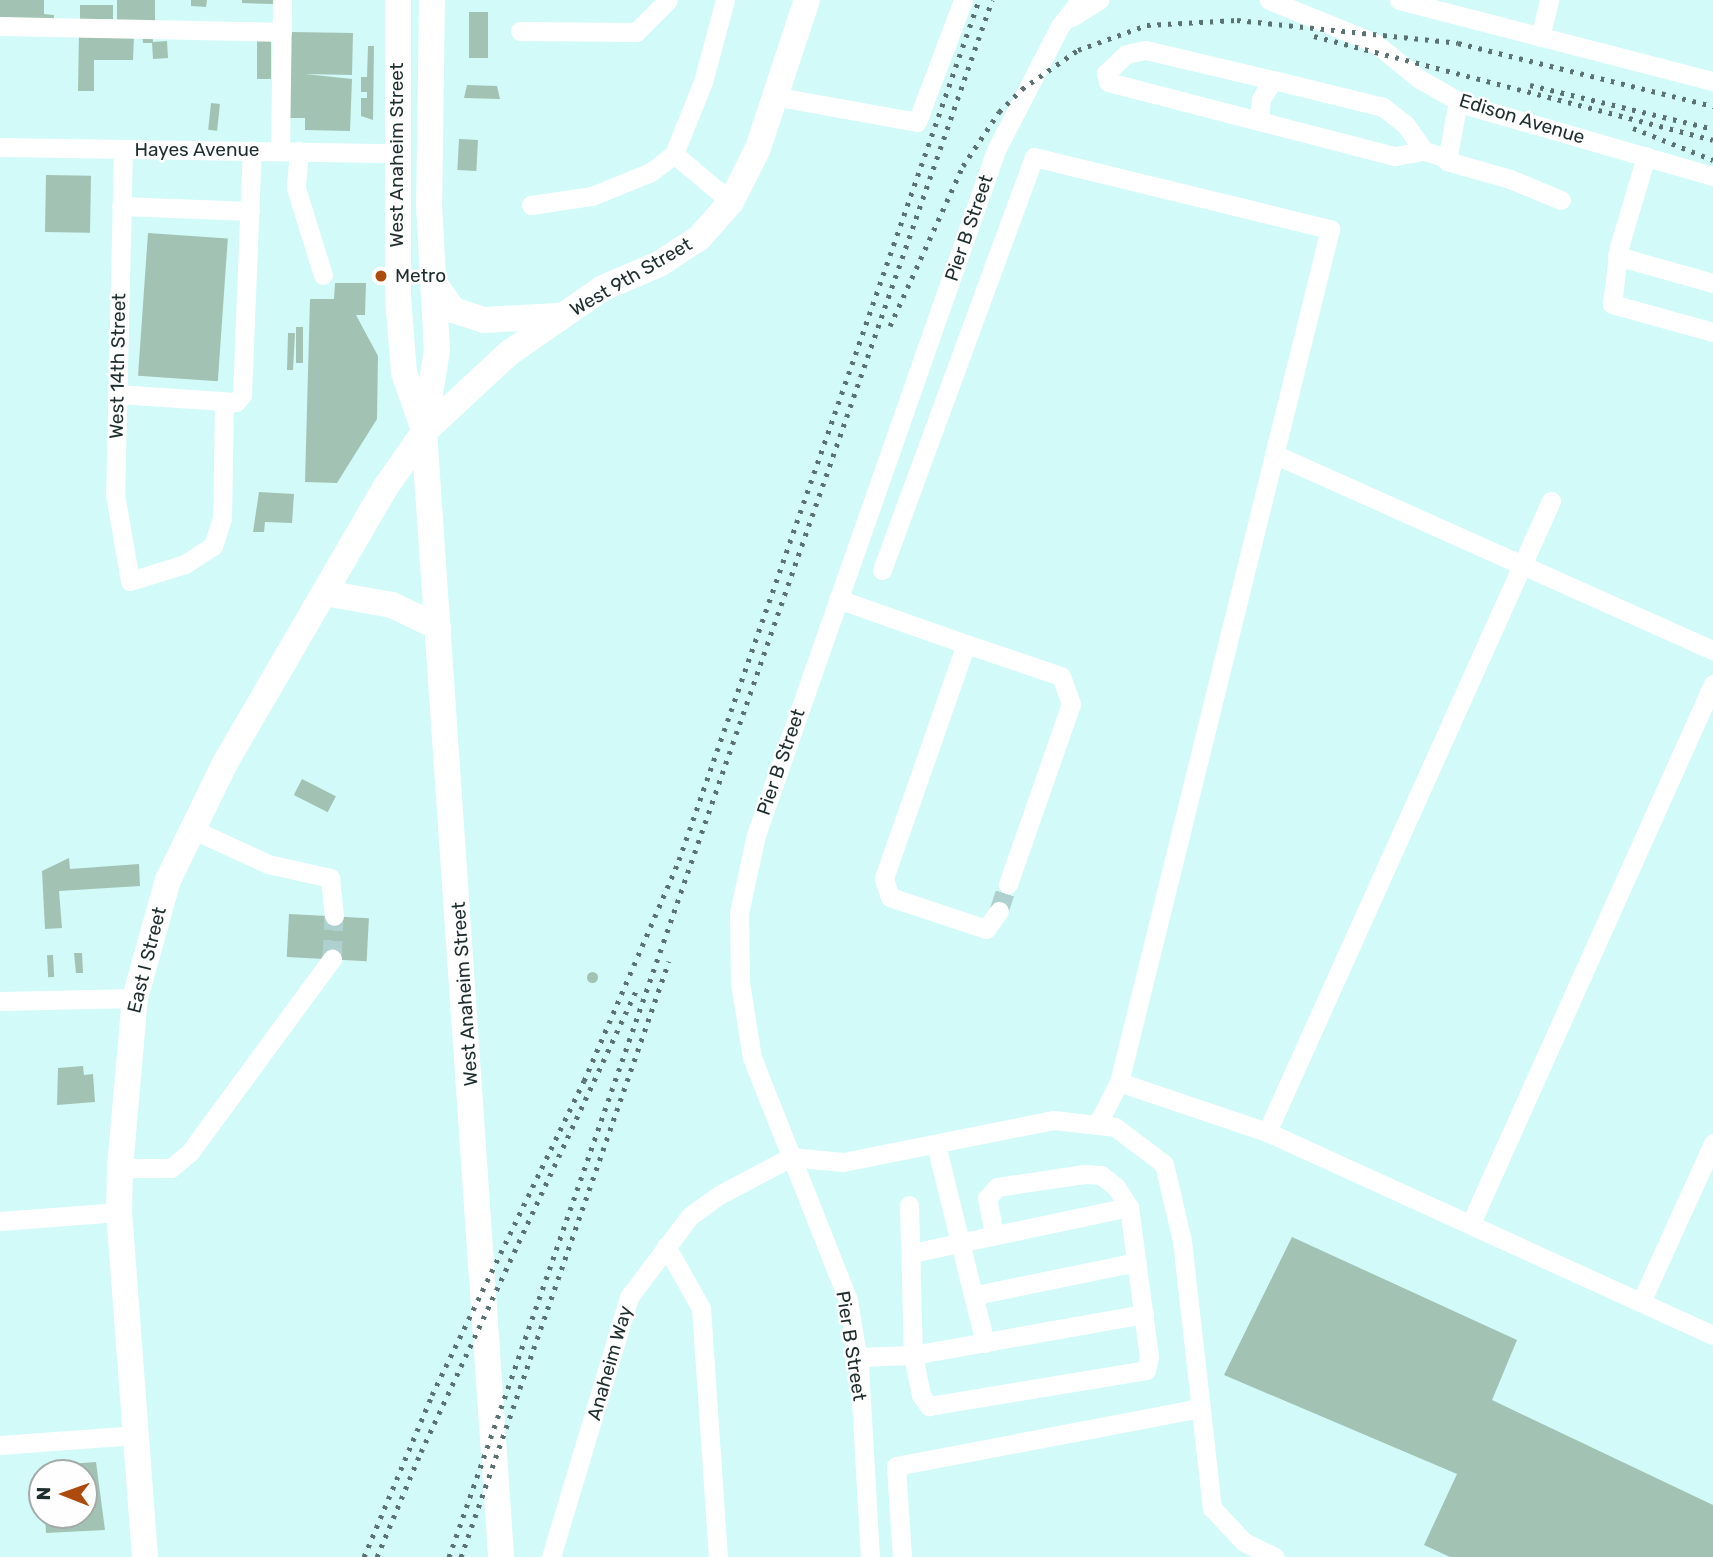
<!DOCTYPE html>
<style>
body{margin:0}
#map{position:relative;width:1713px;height:1557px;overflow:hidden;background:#d2faf9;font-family:Rubik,sans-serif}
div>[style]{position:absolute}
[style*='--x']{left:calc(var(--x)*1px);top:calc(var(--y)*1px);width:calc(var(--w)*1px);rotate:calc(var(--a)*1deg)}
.building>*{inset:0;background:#a2c3b3;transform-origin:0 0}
.round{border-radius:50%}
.minor-tunnel>*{height:19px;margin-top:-9.5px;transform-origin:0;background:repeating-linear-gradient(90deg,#aed1d0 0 19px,transparent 0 29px)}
.minor>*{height:19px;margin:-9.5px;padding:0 9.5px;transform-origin:9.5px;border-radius:9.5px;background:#fff}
.major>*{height:26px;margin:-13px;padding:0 13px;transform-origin:13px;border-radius:13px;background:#fff}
.rail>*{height:5px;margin-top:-2.5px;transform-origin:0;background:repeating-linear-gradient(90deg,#5a7271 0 3.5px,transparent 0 10.5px)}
.dots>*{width:19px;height:19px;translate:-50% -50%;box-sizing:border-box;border:4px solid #fefefe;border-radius:50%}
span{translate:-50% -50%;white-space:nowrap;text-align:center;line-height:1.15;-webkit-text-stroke:5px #fefefe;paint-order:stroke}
.street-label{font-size:19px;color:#1e2d2d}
.poi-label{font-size:19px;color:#1e2d2d}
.left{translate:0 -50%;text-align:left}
.north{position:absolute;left:28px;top:1459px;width:70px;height:70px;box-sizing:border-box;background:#fefefe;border:2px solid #a4aaaa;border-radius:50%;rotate:271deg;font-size:19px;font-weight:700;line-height:28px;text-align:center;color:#1e2d2d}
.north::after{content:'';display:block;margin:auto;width:24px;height:32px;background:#ad4b0d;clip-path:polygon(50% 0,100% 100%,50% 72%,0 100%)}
</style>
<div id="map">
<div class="building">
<i style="clip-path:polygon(0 0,44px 0,44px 14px,54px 15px,54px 21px,0 17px)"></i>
<i style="left:117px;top:0;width:38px;height:22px"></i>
<i style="clip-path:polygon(191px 0,207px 0,206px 7px,191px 6px)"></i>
<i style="clip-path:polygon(242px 0,274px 0,274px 4px,242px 3px)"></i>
<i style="left:80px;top:5px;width:33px;height:14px"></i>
<i style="left:469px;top:12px;width:19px;height:46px"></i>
<i style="clip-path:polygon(79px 29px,134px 36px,133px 60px,94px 60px,94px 91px,78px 91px)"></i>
<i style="clip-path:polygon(152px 31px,153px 42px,167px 41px,168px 58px,153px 59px,152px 43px,143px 43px,142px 32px)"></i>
<i style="clip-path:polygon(291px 32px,353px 33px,352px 75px,305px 74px,352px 79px,350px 131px,305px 130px,305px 118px,283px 118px)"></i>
<i style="left:257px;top:38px;width:14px;height:41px"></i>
<i style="clip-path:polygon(368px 46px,374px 46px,373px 120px,361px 116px,361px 98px,367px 98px,367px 92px,361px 92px,361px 77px,367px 77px)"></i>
<i style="clip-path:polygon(467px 85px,497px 86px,500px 99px,464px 98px)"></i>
<i style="left:211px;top:103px;width:9px;height:27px;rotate:6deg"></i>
<i style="left:459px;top:139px;width:19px;height:31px;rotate:3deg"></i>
<i style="left:46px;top:175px;width:45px;height:57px;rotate:1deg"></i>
<i style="left:148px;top:233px;width:80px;height:143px;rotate:4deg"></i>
<i style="clip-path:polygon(335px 283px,366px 283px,365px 315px,356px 315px,378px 356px,377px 419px,337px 483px,305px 482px,310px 299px,334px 299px)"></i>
<i style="left:296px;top:327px;width:7px;height:36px"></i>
<i style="clip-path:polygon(288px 333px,295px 333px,293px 370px,287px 370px)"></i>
<i style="clip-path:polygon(259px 492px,294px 494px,292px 523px,265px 522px,264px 532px,253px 532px)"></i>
<i style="left:302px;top:779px;width:38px;height:18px;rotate:27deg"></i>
<i style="clip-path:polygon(69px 858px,70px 869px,139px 864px,140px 886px,59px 891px,62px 928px,45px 929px,42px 871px)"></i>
<i style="left:289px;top:914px;width:80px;height:43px;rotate:3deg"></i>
<i style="clip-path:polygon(74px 953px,82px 953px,83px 973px,76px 973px)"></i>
<i style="left:53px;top:955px;width:22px;height:6px;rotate:87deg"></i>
<i class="round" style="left:586.5px;top:971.5px;width:11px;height:11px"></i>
<i style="clip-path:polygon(83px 1066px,84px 1075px,93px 1074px,95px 1102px,57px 1105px,58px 1068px)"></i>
<i style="clip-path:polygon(1292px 1237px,1517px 1340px,1492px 1400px,1713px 1505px,1713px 1557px,1450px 1557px,1424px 1545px,1457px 1474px,1224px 1375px)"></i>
<i style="clip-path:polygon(96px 1462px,105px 1530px,46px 1533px,45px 1515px,84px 1515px,84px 1473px,43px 1473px,42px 1466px)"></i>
</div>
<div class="minor-tunnel">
<i style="--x:999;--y:911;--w:28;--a:-72"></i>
<i style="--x:332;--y:959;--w:43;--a:-87.3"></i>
</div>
<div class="minor">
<i style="--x:1269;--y:0;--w:114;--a:22.1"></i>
<i style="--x:1375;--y:43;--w:55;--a:39.1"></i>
<i style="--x:1418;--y:78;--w:52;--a:30"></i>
<i style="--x:1463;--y:104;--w:260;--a:16.1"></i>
<i style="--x:1399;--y:0;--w:324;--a:14.5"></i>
<i style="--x:1072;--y:17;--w:32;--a:-32"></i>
<i style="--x:0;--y:26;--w:282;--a:1.2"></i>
<i style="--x:520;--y:31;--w:116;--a:0.5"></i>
<i style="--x:636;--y:32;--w:45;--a:-45"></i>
<i style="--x:1540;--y:37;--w:38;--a:-76"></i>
<i style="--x:773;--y:96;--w:146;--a:10.2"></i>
<i style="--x:917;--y:122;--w:130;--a:-69.3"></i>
<i style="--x:1458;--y:101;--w:61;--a:100.4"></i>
<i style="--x:1447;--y:161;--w:66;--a:15.9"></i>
<i style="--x:1510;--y:179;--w:55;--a:22.4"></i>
<i style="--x:1259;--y:121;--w:22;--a:-85"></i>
<i style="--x:1261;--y:99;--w:22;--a:-58"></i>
<i style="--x:0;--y:147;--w:395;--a:0.9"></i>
<i style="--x:123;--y:149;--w:345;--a:91.3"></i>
<i style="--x:115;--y:494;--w:88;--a:80.2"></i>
<i style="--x:130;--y:581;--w:58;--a:-17.2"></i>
<i style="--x:185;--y:564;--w:33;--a:-33"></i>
<i style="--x:213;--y:546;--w:29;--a:-72"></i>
<i style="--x:222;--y:518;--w:116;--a:-89"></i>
<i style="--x:280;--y:151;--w:151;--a:-89.2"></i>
<i style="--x:299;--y:151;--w:37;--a:95"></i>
<i style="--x:296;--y:188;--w:91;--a:72.8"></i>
<i style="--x:1424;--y:151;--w:32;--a:-125"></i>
<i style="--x:1406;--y:125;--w:29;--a:-142"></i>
<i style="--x:1383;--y:107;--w:113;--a:-166.2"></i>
<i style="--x:1273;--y:80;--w:131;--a:-166.8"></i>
<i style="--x:1145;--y:50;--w:19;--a:168"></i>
<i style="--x:1126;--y:54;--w:28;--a:136"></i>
<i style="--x:1106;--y:73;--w:9;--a:77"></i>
<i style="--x:1108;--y:82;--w:296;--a:14.5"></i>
<i style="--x:1395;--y:156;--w:29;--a:-10"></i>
<i style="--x:1424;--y:151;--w:21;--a:17"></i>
<i style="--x:674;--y:154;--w:75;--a:40.1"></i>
<i style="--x:1646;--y:156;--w:95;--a:106.5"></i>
<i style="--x:1619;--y:247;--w:57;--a:97"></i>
<i style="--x:1612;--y:304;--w:105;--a:15.5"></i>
<i style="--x:531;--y:205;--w:62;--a:-8.4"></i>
<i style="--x:592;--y:196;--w:64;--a:-22.1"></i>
<i style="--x:651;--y:172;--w:29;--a:-38"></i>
<i style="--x:674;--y:154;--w:78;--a:-68.1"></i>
<i style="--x:703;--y:82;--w:85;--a:-75"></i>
<i style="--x:121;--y:206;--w:129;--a:2.2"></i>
<i style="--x:1617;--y:256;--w:100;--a:15.7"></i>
<i style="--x:117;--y:394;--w:119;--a:3.8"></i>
<i style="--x:236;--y:402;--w:9;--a:-49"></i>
<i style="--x:242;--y:395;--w:245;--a:-87.7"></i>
<i style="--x:1274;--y:454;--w:481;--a:24.1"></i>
<i style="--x:882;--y:570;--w:440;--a:-69.8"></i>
<i style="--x:1034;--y:157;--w:305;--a:13.7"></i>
<i style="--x:1330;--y:229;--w:879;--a:103.89"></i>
<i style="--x:1119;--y:1082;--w:48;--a:117.1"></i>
<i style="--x:838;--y:599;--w:136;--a:19.4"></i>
<i style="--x:192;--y:829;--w:84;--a:24.7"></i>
<i style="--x:268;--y:864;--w:64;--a:12.7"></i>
<i style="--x:330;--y:878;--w:38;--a:84"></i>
<i style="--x:999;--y:911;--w:22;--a:126"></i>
<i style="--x:986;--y:929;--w:101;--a:-161.6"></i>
<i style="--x:890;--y:897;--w:20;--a:-108"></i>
<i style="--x:884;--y:878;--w:248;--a:-70.7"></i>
<i style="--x:966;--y:644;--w:100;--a:18.6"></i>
<i style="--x:1061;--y:676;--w:30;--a:70"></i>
<i style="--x:1071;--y:704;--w:191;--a:109.3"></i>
<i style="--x:0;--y:1001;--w:135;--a:-1.3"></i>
<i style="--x:1119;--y:1082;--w:156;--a:18.7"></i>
<i style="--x:1267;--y:1132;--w:490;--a:24.5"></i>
<i style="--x:1267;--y:1132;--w:692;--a:-65.77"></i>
<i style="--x:936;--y:1145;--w:204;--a:76.1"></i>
<i style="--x:791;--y:1157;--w:52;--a:5.5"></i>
<i style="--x:843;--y:1162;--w:214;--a:-11.3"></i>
<i style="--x:1053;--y:1120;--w:62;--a:6.4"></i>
<i style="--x:1115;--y:1127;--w:61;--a:37.1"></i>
<i style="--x:1164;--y:1164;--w:79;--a:76.8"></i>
<i style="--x:1182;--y:1241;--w:269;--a:83.6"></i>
<i style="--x:1212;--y:1508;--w:47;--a:46.7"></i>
<i style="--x:1244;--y:1542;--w:34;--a:26"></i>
<i style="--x:120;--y:1168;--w:51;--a:0"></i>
<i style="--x:171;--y:1168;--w:25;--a:-40"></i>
<i style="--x:190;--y:1152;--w:240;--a:-53.7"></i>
<i style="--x:909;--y:1205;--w:150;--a:88.5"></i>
<i style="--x:913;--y:1355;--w:41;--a:78.7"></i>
<i style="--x:921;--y:1395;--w:14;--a:54"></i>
<i style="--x:929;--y:1406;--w:220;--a:-9.4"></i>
<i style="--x:1146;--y:1370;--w:13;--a:-77"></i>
<i style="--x:1149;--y:1357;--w:151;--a:-97.6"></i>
<i style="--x:1129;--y:1207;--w:24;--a:-123"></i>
<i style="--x:1116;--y:1187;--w:19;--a:-141"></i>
<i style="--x:1101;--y:1175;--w:17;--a:-177"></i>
<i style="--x:1084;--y:1174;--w:88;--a:171.5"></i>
<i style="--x:997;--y:1187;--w:15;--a:132"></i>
<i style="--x:987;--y:1198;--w:38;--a:79"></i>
<i style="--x:0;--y:1221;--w:119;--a:-4.3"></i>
<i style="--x:1471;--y:1223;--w:591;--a:-65.82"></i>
<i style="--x:666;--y:1246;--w:71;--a:60.6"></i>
<i style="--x:701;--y:1308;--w:250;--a:86.1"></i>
<i style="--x:912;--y:1253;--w:222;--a:-12"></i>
<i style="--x:976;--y:1295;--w:164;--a:-11.6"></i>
<i style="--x:1641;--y:1302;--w:175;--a:-65.6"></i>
<i style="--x:857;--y:1357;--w:56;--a:-2"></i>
<i style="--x:913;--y:1355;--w:235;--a:-10.1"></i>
<i style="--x:0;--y:1445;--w:135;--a:-4.2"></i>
<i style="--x:551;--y:1557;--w:271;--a:-73.3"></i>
<i style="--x:629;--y:1297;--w:101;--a:-53"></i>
<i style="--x:690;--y:1216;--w:36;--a:-36"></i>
<i style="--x:719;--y:1195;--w:81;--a:-27.8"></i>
<i style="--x:870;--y:1557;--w:189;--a:-93.3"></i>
<i style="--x:859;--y:1368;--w:69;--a:-99.2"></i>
<i style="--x:848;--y:1300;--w:260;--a:-111.6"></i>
<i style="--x:752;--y:1058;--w:77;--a:-99"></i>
<i style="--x:740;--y:982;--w:69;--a:-90.8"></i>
<i style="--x:739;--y:913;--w:80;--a:-77.7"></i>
<i style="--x:756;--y:835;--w:726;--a:-70.69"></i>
<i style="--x:996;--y:150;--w:140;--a:-62.7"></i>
<i style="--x:1060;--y:26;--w:33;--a:-52"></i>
<i style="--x:902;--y:1557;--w:91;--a:-93.8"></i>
<i style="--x:896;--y:1466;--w:309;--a:-10.8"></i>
</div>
<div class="major">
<i style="--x:398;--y:0;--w:297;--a:90"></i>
<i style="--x:398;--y:297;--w:76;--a:85.5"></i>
<i style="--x:404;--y:373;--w:57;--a:70.6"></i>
<i style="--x:432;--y:0;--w:204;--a:90.8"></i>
<i style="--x:429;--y:204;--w:146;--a:86.9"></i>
<i style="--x:437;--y:350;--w:83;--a:99"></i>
<i style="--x:424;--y:432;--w:1128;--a:86.08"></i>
<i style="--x:434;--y:283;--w:33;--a:55"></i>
<i style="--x:453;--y:310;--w:33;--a:18"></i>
<i style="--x:484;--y:320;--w:74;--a:-3.1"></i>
<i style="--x:325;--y:593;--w:68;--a:10.2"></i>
<i style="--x:392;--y:605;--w:51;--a:25.6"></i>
<i style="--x:145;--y:1557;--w:346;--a:-94.3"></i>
<i style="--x:119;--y:1212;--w:44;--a:-88.7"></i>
<i style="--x:120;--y:1168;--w:171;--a:-85"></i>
<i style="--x:135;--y:998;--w:123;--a:-74.4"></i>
<i style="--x:168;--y:880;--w:130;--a:-64"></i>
<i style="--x:225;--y:763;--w:318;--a:-59.8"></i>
<i style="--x:385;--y:488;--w:68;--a:-55.1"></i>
<i style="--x:424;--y:432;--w:116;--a:-42.9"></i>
<i style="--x:509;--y:353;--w:114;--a:-34.7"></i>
<i style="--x:603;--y:288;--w:61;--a:-23.2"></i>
<i style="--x:659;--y:264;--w:48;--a:-33"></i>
<i style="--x:699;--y:238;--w:48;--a:-48.4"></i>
<i style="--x:731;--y:202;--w:60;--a:-63.4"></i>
<i style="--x:758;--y:148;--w:156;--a:-71.7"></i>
</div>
<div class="rail">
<i style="--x:1314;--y:36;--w:412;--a:14.6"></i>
<i style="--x:1530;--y:85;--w:188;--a:13.5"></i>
<i style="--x:1633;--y:128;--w:86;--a:21.8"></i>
<i style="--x:890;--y:326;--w:176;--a:-65.5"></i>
<i style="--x:963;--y:166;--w:65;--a:-56.3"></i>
<i style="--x:999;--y:112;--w:33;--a:-45"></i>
<i style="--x:1022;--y:89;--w:68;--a:-34.9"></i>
<i style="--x:1078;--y:50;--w:73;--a:-19.9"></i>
<i style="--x:1147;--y:25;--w:90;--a:-3.2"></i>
<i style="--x:1237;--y:20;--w:222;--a:5.9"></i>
<i style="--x:1458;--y:43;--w:263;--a:13.9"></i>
<i style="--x:364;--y:1557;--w:176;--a:-67.2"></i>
<i style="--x:432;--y:1395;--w:349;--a:-64.2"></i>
<i style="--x:584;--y:1081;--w:241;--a:-66.7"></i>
<i style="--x:679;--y:860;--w:911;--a:-70.77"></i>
<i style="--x:377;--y:1557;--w:114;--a:-67.3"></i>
<i style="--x:421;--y:1452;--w:509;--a:-65"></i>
<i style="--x:449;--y:1557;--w:1649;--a:-70.77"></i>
<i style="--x:461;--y:1557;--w:631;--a:-70.76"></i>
</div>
<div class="dots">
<i style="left:381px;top:276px;background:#ad4b0d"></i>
</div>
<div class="street-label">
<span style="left:1522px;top:119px;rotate:17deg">Edison Avenue</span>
<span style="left:197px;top:150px">Hayes Avenue</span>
<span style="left:397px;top:155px;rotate:-90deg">West Anaheim Street</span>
<span style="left:969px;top:228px;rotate:-71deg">Pier B Street</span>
<span style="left:631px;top:277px;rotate:-30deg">West 9th Street</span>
<span style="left:118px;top:366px;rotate:-89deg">West 14th Street</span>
<span style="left:781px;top:762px;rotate:-71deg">Pier B Street</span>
<span style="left:147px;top:960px;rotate:-76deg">East I Street</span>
<span style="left:465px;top:994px;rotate:-94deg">West Anaheim Street</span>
<span style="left:851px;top:1346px;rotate:81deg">Pier B Street</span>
<span style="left:610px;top:1363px;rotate:-74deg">Anaheim Way</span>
</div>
<div class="poi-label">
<span class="left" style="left:395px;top:276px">Metro</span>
</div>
<div class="north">N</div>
</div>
